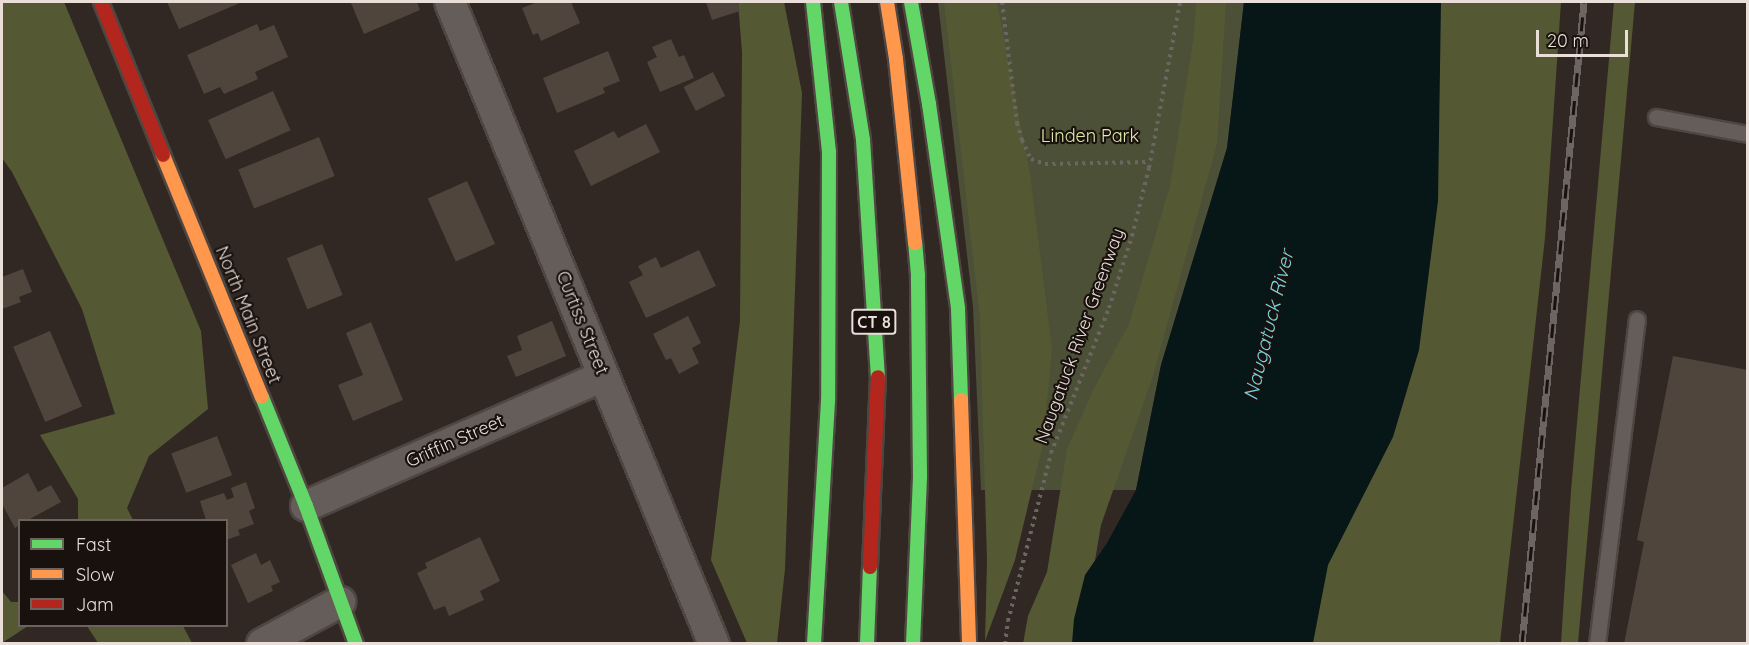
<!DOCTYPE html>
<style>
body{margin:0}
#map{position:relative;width:1749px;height:645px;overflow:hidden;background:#312823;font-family:Quicksand,sans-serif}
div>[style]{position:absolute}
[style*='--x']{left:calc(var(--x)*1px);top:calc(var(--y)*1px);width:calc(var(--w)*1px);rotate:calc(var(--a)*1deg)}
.green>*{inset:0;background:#4c5037}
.forest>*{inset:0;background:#545934}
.water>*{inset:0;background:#071718}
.building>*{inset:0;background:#4f453d;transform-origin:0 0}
.path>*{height:4px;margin-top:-2px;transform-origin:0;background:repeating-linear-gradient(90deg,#6c6663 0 3px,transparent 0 7.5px)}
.roads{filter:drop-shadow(2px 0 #4f4641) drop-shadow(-2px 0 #4f4641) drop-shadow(0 2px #4f4641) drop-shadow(0 -2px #4f4641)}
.lane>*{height:15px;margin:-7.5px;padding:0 7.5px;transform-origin:7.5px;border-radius:7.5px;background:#645d59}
.street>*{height:30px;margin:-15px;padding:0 15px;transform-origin:15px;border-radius:15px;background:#645d59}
.fast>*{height:14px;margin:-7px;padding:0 7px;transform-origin:7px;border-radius:7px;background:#63d668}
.slow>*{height:14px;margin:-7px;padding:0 7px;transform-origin:7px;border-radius:7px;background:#ff974d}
.jam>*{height:14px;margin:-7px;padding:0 7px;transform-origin:7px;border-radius:7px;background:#b3261e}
.rail>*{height:7px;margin-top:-3.5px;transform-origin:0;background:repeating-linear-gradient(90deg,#19110d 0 14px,#6c6562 0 28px);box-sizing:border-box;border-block:2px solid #6c6562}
span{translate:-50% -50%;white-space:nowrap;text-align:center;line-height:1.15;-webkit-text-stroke:4.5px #19110d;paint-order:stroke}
.shield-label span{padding:2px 4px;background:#19110d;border:2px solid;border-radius:4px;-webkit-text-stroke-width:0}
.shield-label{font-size:16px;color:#e9ded8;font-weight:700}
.park-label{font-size:18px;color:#deeca5}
.street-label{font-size:18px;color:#e9ded8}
.water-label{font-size:20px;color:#77d7e3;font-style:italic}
.frame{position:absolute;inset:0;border:3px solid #e9ded8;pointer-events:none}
.legend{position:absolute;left:18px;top:519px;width:210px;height:108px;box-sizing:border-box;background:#19110d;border:2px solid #6c635e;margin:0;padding:8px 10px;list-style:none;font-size:18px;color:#e9ded8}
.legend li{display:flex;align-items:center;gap:12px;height:30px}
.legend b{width:30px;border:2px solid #6c635e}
.scale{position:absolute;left:1536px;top:30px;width:92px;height:27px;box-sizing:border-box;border:3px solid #e9ded8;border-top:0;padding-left:8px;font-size:18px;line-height:21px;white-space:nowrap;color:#e9ded8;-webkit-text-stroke:4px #19110d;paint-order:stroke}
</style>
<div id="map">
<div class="green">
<i style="clip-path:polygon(938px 2px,1244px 2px,1227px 148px,1161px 365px,1136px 490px,981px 490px,973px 307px)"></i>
</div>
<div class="forest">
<i style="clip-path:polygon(2px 2px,64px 2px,201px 331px,208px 409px,149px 456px,127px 508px,133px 520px,78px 520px,78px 499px,40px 435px,115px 414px,82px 309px,12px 172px,2px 158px)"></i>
<i style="clip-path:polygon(738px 2px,784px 2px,802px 93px,785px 569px,777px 643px,747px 643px,711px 560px,740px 321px,742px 52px)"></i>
<i style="clip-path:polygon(944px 2px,997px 2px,1030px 174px,1052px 349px,1043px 443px,1015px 560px,985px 641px,987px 561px,980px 318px)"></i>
<i style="clip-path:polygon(1196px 2px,1226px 2px,1217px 144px,1152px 379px,1101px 525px,1081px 643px,1023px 644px,1028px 616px,1047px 572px,1067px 449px,1094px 388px,1129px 324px,1170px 186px,1194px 35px)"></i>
<i style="clip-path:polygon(1441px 2px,1561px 2px,1545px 238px,1500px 643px,1296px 644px)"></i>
<i style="clip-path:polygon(1614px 2px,1635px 2px,1578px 643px,1561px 643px,1571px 491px)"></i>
<i style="clip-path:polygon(2px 591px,11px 602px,19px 602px,20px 626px,28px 626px,2px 643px)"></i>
<i style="clip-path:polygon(87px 626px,183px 626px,192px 643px,98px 643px)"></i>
</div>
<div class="water">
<i style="clip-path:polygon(1244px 2px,1441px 2px,1438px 201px,1419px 350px,1393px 437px,1328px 565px,1313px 643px,1072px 643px,1074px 619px,1085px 575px,1107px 543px,1136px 490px,1161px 365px,1227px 148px)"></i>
</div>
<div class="building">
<i style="clip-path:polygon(167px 2px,242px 2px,179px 29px)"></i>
<i style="clip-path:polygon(417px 2px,420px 10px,364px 34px,351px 3px)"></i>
<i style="clip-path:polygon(538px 2px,571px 2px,580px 23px,541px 41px,538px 33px,533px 35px,522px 8px)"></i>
<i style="clip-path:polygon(706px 2px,737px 2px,740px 11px,712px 20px)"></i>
<i style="clip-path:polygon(257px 24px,260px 31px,274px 25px,288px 57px,255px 72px,258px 79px,224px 94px,220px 87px,204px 94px,187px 55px)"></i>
<i style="clip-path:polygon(671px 39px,679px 57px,684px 55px,694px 78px,660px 92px,647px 62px,657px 57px,652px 47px)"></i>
<i style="clip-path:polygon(608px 51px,620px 81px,603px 88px,605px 93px,557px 113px,543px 78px)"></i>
<i style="left:713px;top:72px;width:27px;height:33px;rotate:63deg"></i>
<i style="left:273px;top:91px;width:43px;height:71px;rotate:66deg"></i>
<i style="clip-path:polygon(646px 124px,660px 152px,591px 186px,574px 151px,614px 131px,618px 138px)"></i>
<i style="left:319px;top:137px;width:42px;height:87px;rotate:68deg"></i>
<i style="left:467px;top:181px;width:69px;height:43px;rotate:66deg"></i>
<i style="left:322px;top:244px;width:55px;height:38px;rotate:68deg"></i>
<i style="clip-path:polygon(699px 250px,716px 286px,646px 318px,629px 282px,643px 275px,638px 266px,656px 257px,661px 268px)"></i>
<i style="clip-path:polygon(23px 269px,32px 292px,19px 297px,21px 302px,2px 309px,2px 277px)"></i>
<i style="clip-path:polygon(688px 316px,701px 343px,692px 348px,699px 363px,679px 374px,671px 358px,666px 360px,653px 334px)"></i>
<i style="clip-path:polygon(552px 321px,566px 356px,516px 377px,507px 356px,522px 350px,517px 336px)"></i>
<i style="clip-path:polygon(371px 322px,403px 400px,353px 421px,338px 385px,363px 375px,346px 333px)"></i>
<i style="left:50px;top:331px;width:82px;height:40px;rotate:67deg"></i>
<i style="clip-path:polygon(1673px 356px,1748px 370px,1748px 644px,1624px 644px,1644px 542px,1637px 540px)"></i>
<i style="left:217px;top:436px;width:42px;height:49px;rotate:69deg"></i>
<i style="clip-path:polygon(28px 473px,38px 492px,51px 485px,61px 502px,28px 520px,20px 520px,20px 525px,15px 528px,2px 504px,2px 488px)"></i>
<i style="clip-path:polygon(246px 482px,255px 508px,249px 511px,254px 524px,238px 530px,240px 535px,226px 540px,226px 520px,206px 520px,200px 501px,224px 493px,227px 500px,234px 497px,231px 488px)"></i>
<i style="clip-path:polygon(480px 537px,500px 581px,480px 591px,484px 600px,449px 616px,445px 606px,434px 610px,417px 573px,427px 568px,425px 563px)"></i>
<i style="clip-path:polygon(256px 553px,261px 565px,270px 560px,280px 582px,271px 586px,273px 591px,248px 603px,231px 565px)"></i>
</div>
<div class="path">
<i style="--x:1002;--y:2;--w:122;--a:82.9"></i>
<i style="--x:1017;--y:123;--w:18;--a:74"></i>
<i style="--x:1022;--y:140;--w:21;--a:65"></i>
<i style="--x:1031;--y:159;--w:15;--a:20"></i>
<i style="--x:1045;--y:164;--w:105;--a:-1.1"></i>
<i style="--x:1005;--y:644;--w:23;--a:-83"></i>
<i style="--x:1008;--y:621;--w:173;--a:-75.6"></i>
<i style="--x:1051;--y:453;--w:156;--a:-68.2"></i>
<i style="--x:1109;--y:308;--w:76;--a:-72.3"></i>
<i style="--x:1132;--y:236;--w:70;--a:-76"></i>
<i style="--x:1149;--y:168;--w:169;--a:-79.4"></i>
</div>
<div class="roads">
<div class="lane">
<i style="--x:1656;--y:117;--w:94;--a:10.5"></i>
<i style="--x:1597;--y:644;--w:327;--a:-83"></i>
</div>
<div class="street">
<i style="--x:450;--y:2;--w:694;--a:67.65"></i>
<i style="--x:306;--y:506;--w:324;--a:-23.6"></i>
<i style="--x:262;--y:644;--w:89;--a:-28.3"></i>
</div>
<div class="fast">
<i style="--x:813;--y:2;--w:151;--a:83.9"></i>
<i style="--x:829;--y:152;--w:249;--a:90.2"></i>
<i style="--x:828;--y:401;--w:243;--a:93.3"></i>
<i style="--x:841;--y:2;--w:140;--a:80.9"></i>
<i style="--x:863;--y:140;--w:237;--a:86.4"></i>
<i style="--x:911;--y:2;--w:104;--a:80"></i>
<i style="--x:929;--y:104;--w:207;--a:81.9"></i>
<i style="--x:958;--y:309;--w:91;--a:88.1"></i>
<i style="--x:262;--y:397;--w:118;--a:68"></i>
<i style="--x:306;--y:506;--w:147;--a:70.1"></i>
<i style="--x:867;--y:644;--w:77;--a:-87.8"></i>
<i style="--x:913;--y:644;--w:168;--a:-87.6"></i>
<i style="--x:920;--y:476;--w:201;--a:-90.6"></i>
<i style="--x:918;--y:275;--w:32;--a:-95"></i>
</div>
<div class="slow">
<i style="--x:887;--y:2;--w:58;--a:81"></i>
<i style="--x:896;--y:59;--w:185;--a:84.1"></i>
<i style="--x:163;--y:155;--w:261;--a:67.8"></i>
<i style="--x:961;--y:400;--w:244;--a:88.1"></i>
</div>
<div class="jam">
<i style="--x:101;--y:2;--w:165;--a:67.9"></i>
<i style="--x:870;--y:567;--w:190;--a:-87.6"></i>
</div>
</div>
<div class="rail">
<i style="--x:1522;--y:644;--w:645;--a:-84.48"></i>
</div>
<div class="shield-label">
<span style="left:874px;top:322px">CT 8</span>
</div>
<div class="park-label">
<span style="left:1090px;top:136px">Linden Park</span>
</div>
<div class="street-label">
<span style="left:248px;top:315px;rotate:68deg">North Main Street</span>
<span style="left:582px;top:323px;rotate:68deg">Curtiss Street</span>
<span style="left:1080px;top:336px;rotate:-70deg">Naugatuck River Greenway</span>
<span style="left:455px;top:441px;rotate:-24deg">Griffin Street</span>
</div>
<div class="water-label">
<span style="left:1268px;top:325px;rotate:-76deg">Naugatuck River</span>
</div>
<div class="frame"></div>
<ul class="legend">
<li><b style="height:8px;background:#63d668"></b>Fast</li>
<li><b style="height:8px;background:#ff974d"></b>Slow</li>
<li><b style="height:8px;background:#b3261e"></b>Jam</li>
</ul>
<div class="scale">20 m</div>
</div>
